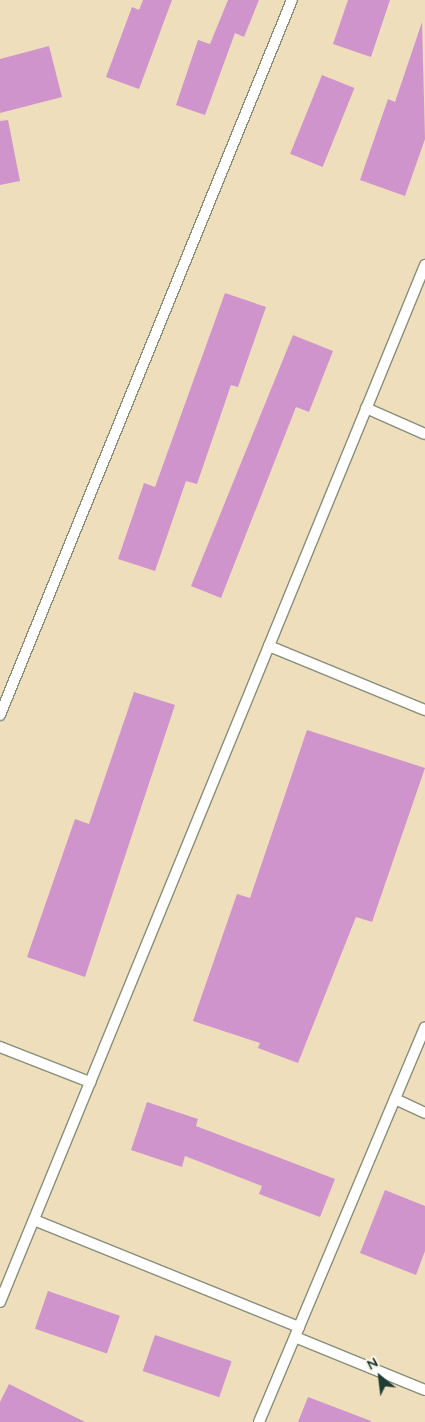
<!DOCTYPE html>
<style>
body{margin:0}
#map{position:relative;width:425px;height:1422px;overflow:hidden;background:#eedebc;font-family:"Architects Daughter",sans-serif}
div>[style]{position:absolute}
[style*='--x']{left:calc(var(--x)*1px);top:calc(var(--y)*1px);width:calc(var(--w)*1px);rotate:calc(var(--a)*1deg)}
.building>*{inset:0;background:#d094cd;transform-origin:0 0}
.roads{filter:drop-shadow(1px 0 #868e78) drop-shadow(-1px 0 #868e78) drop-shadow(0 1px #868e78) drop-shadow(0 -1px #868e78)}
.service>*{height:10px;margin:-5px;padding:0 5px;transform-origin:5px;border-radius:5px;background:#fff}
span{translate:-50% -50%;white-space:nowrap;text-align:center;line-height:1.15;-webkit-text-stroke:4px #fcf5e5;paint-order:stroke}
.north{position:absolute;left:355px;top:1352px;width:50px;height:50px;-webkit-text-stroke:4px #fcf5e5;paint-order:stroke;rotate:331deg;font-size:14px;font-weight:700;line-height:20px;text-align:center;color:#1f3d34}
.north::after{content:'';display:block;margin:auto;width:18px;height:22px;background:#1f3d34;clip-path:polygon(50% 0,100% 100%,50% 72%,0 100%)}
</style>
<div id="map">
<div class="building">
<i style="clip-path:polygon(143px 0,172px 0,139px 89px,106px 77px,132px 7px,139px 10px)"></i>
<i style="clip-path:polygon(228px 0,259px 0,244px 37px,235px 33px,205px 115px,176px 105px,198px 40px,210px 44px)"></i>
<i style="clip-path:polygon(348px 0,390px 0,371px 57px,333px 44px)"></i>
<i style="clip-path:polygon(422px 22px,425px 139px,405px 196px,360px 180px,388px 99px,395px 102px)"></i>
<i style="clip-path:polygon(49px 46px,62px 97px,0 113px,0 59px)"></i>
<i style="left:322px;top:75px;width:35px;height:85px;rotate:22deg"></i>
<i style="clip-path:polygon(8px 120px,20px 181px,0 185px,0 121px)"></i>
<i style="clip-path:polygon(225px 293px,266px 307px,238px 387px,231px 385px,197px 484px,186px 481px,155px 571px,118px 559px,144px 483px,155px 487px)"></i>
<i style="clip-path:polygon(293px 335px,333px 351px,309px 412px,296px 407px,221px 598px,191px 586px)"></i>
<i style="clip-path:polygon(134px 692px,175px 705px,85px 977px,27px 957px,75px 819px,89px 824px)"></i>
<i style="clip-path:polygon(307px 730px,425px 768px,372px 922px,356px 917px,298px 1063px,258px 1048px,260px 1043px,193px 1021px,237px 894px,250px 898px)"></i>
<i style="clip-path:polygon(147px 1102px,198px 1119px,196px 1126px,335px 1179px,320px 1217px,259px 1194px,262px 1186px,185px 1156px,182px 1167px,131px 1150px)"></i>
<i style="clip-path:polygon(385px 1190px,425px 1206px,425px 1251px,416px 1275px,360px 1253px)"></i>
<i style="left:48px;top:1291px;width:76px;height:40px;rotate:19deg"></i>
<i style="left:155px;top:1335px;width:81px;height:38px;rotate:19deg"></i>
<i style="clip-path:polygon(9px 1384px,85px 1422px,0 1422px,0 1402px)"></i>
<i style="clip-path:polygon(308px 1397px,371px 1421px,370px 1422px,298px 1422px)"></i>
</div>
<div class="roads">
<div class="service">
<i style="--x:366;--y:408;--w:64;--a:23.8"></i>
<i style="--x:269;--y:646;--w:169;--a:22.3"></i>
<i style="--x:0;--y:715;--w:772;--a:-67.79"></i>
<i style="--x:0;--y:1047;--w:97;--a:21.3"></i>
<i style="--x:395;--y:1099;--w:33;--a:25"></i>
<i style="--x:34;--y:1220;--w:286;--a:22"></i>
<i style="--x:0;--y:1302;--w:1121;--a:-67.71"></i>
<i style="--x:295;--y:1337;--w:140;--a:22.2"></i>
<i style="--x:259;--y:1422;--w:428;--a:-67.2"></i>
</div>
</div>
<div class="north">N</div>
</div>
